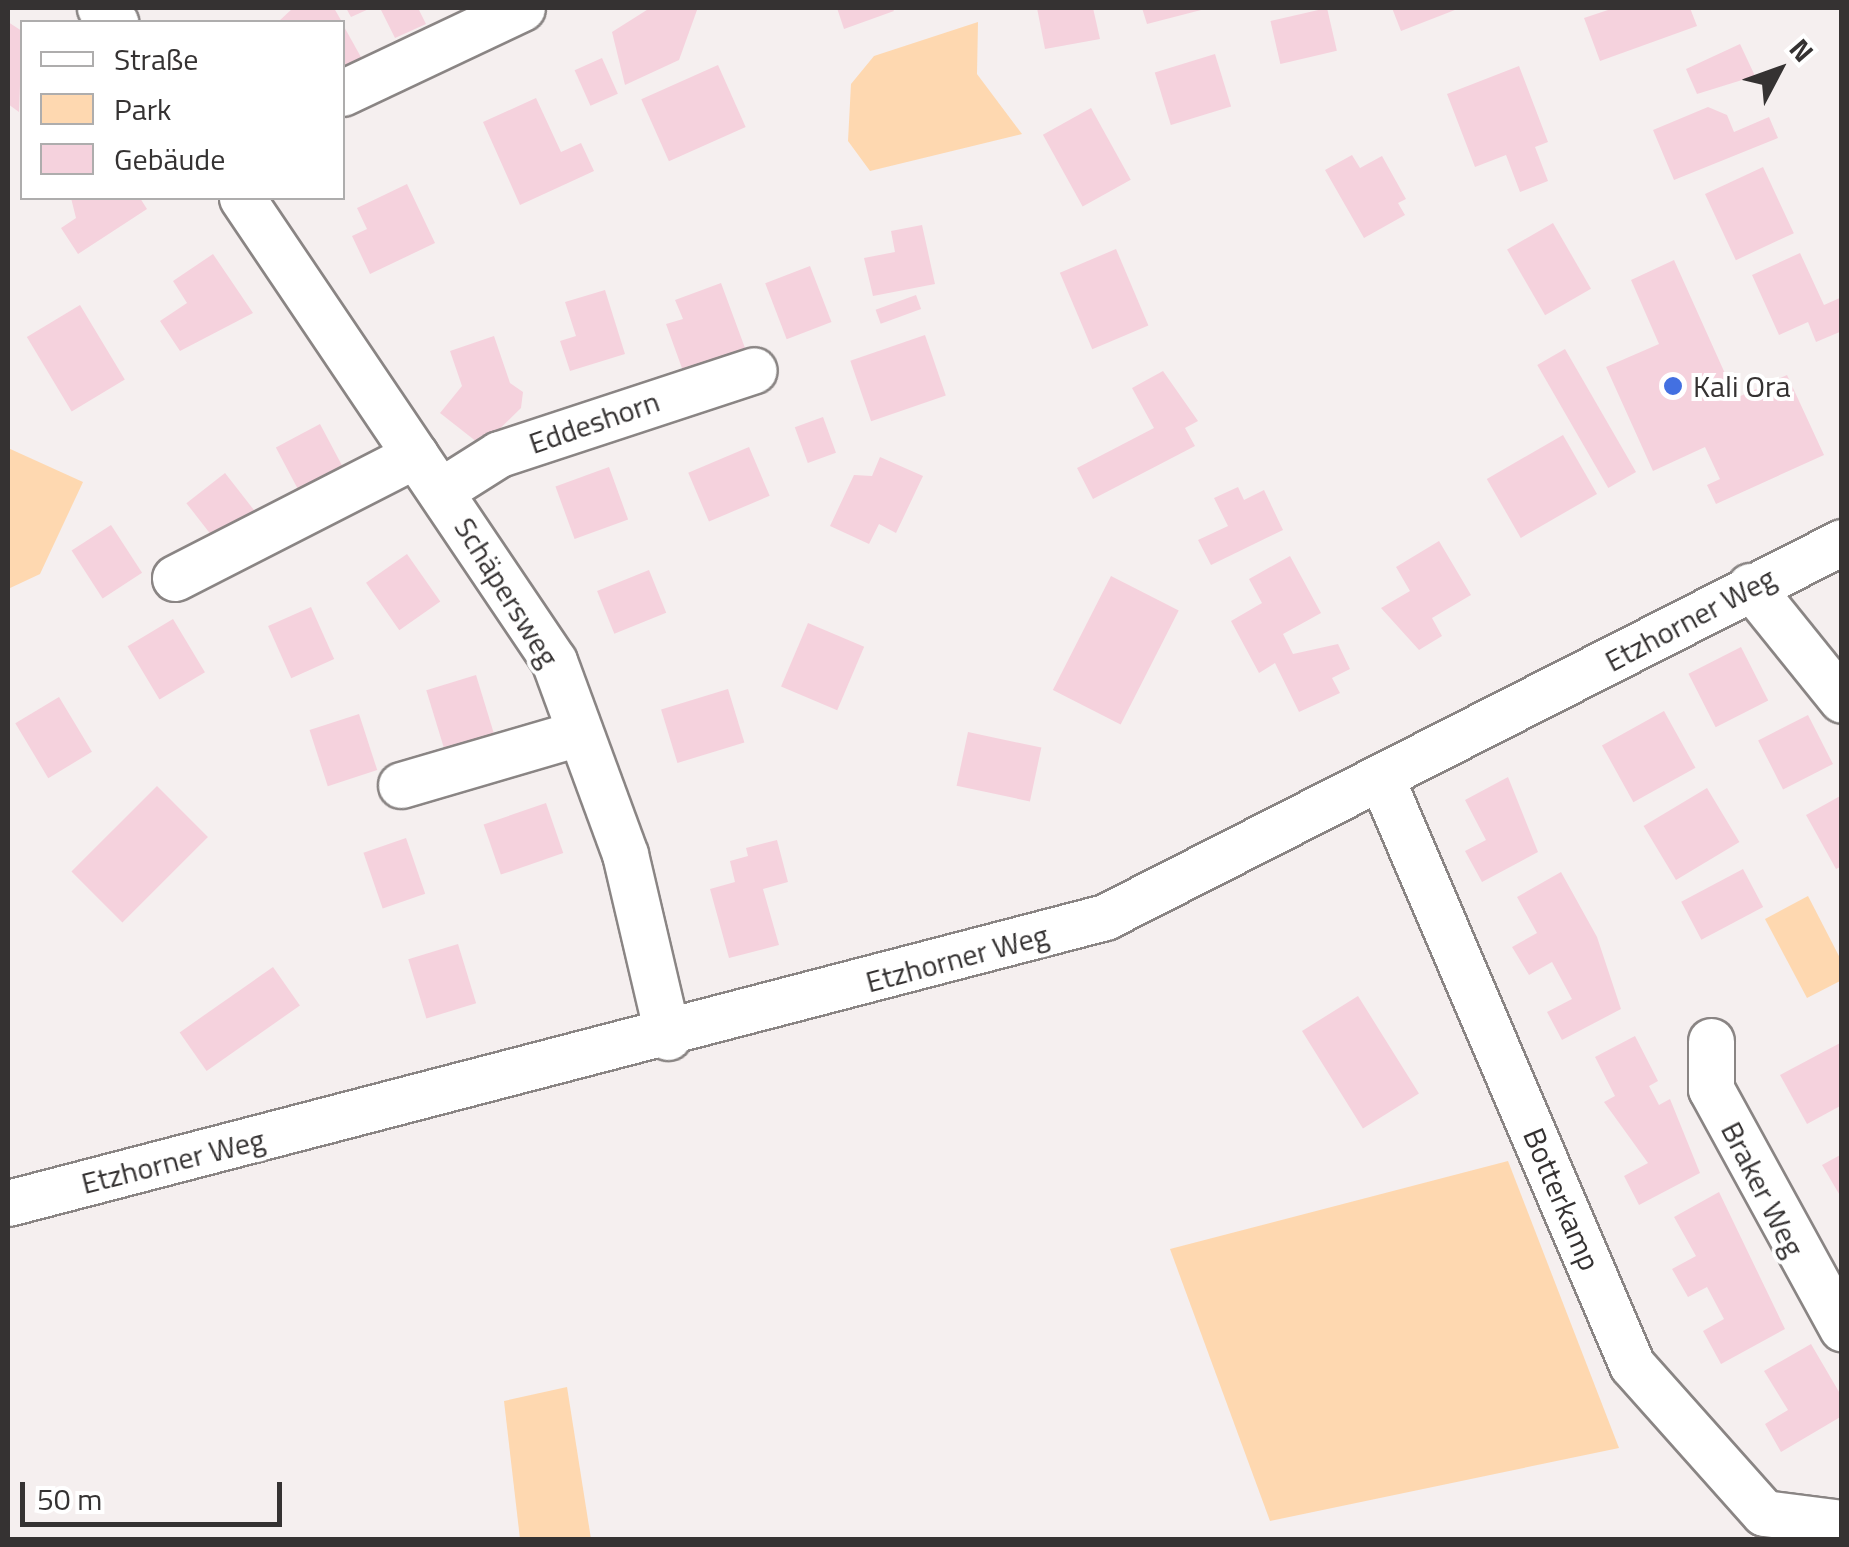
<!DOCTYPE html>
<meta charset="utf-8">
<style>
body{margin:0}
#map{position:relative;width:1849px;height:1547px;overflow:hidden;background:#f5efef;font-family:"Titillium Web",sans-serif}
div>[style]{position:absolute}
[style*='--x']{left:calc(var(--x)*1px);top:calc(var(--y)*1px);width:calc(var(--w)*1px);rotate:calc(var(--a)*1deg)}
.green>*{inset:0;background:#fed8b0}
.building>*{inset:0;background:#f5d2dd;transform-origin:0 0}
.roads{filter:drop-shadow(2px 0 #8a8584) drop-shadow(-2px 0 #8a8584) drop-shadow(0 2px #8a8584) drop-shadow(0 -2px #8a8584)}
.minor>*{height:45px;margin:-22.5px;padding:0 22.5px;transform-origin:22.5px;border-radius:22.5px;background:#fff}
.dots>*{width:28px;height:28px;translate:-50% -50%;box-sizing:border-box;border:5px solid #fff;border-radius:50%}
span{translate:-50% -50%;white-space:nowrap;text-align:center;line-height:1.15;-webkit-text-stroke:8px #fff;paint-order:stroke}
.poi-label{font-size:30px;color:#353232}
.left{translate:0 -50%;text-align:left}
.street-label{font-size:30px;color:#353232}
.frame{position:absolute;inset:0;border:10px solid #353232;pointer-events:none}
.legend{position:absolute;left:20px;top:20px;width:325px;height:180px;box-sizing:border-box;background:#fff;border:2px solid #aeadad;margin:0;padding:12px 18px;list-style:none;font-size:30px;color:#353232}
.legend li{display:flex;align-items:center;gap:20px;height:50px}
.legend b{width:50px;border:2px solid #aeadad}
.north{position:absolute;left:1729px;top:20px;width:100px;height:100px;-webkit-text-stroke:8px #fff;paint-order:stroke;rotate:49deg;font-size:28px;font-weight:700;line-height:40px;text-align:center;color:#353232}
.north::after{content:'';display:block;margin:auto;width:35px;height:45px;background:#353232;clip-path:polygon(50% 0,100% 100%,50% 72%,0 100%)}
.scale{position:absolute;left:20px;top:1482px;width:262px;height:45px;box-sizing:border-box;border:5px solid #353232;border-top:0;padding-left:12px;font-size:30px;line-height:35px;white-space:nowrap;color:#353232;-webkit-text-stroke:8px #fff;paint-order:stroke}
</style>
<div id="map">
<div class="green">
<i style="clip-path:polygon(978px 22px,977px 74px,1022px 134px,870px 171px,848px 141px,851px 84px,874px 56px)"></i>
<i style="clip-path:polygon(8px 448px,83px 482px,40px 574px,8px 589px)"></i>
<i style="clip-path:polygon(1808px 896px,1841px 960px,1842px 980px,1807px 998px,1765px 919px)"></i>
<i style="clip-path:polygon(1508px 1161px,1619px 1448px,1270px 1521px,1170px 1249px)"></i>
<i style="clip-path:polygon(567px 1387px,591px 1539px,520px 1539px,504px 1401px)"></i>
</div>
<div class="building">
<i style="clip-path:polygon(293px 8px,334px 8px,342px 22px,278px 22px)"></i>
<i style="clip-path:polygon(346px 8px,371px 8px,351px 17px)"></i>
<i style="clip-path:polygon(380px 8px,418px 8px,426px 24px,395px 38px)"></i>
<i style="clip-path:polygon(650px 8px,697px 10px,679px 60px,625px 85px,612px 32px)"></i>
<i style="clip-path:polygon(837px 8px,892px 8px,894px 11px,844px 29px)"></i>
<i style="clip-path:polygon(1037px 8px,1093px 8px,1100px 39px,1045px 49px)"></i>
<i style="clip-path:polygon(1142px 8px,1205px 8px,1205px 9px,1147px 24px)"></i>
<i style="left:1327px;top:8px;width:44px;height:58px;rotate:77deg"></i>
<i style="clip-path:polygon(1392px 8px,1460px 8px,1401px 31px)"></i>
<i style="clip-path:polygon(1614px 8px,1690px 8px,1697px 26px,1600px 61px,1584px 18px)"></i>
<i style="clip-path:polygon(8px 22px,22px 31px,19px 112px,8px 104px)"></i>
<i style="clip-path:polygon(342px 23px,362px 59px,342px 70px)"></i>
<i style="clip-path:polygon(1740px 44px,1755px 76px,1697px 94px,1686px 69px)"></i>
<i style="left:1215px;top:54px;width:55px;height:63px;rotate:73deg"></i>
<i style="left:602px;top:58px;width:39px;height:30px;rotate:66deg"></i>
<i style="left:718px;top:65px;width:68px;height:84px;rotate:66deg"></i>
<i style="clip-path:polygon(1519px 66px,1548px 142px,1535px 147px,1548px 181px,1520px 192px,1506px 155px,1475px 167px,1447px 94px)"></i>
<i style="clip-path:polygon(536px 98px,561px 152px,581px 143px,594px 171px,520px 205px,483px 122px)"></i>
<i style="clip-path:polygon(1708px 107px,1727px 115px,1734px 132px,1769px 117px,1778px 138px,1674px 180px,1653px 130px)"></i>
<i style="left:1091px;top:108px;width:82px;height:55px;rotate:61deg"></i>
<i style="clip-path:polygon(1352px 155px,1360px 168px,1382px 156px,1406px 199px,1398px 203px,1405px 215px,1364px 238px,1325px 170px)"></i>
<i style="left:1763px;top:167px;width:73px;height:64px;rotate:65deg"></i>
<i style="clip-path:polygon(407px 184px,435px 243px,370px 274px,352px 236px,367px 229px,357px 208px)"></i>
<i style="clip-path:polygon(71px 198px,140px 198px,147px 209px,78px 254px,61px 228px,76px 218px)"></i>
<i style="left:1553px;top:223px;width:76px;height:53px;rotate:60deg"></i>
<i style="clip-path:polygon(922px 225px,935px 284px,873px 296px,864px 258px,895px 252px,891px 231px)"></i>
<i style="left:1116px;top:249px;width:83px;height:61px;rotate:67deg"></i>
<i style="clip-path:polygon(1800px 253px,1824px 305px,1842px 297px,1842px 331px,1816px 342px,1808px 322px,1779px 335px,1752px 275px)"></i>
<i style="clip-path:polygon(213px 254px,253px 313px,180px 351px,160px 321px,187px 303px,173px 281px)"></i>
<i style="clip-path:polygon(1674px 260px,1736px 398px,1787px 375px,1824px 455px,1716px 504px,1707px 485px,1720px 479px,1705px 447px,1653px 471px,1606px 367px,1659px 344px,1631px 280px)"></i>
<i style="left:810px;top:266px;width:60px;height:48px;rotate:69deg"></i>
<i style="clip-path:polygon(721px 283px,745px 348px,683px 371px,666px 324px,683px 319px,675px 300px)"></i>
<i style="clip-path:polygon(605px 290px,625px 354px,570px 371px,560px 341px,576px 336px,565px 302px)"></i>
<i style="left:916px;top:295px;width:15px;height:43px;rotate:70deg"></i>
<i style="left:80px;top:305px;width:87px;height:62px;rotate:59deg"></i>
<i style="left:925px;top:335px;width:64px;height:79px;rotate:71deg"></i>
<i style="clip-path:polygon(494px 336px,510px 383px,523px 392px,521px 408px,482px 446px,440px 413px,462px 386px,450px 351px)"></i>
<i style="left:1565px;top:349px;width:142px;height:32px;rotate:60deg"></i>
<i style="clip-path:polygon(1163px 371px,1198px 421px,1185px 428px,1195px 446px,1093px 499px,1077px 468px,1154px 428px,1132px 388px)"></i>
<i style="left:823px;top:417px;width:38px;height:30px;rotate:70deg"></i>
<i style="left:320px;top:424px;width:58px;height:50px;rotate:62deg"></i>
<i style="left:1563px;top:435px;width:68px;height:88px;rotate:60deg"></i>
<i style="left:749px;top:447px;width:53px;height:66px;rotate:67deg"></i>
<i style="clip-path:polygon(880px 457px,923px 476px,896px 533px,879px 524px,869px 544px,830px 526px,854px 475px,872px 476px)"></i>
<i style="left:609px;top:467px;width:56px;height:57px;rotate:70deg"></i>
<i style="left:225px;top:473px;width:54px;height:49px;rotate:52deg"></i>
<i style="clip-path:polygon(1238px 487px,1244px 500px,1264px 490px,1283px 530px,1211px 565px,1198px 540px,1228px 526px,1214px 498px)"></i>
<i style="left:111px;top:525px;width:57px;height:47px;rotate:57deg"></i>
<i style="clip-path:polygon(1439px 541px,1471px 595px,1432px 618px,1442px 636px,1419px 650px,1381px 608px,1410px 591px,1396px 567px)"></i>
<i style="left:407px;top:554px;width:58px;height:50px;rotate:55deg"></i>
<i style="clip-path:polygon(1290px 556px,1321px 613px,1283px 634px,1293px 654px,1338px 644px,1350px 669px,1332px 678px,1340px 693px,1299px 712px,1275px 663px,1259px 673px,1231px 621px,1262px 603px,1249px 579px)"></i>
<i style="left:649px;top:570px;width:46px;height:56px;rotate:68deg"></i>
<i style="left:1111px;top:576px;width:76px;height:128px;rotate:27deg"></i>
<i style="left:311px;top:607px;width:57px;height:47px;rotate:66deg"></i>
<i style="left:173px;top:619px;width:62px;height:53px;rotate:59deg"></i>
<i style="left:808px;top:623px;width:61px;height:69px;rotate:23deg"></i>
<i style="left:1741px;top:647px;width:60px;height:59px;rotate:63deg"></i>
<i style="left:476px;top:675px;width:62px;height:52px;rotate:73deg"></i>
<i style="left:728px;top:689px;width:56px;height:70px;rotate:73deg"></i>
<i style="left:59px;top:697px;width:64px;height:51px;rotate:59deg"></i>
<i style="left:1664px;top:711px;width:65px;height:71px;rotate:61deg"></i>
<i style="left:359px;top:714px;width:59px;height:52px;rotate:72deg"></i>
<i style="left:1808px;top:715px;width:55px;height:56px;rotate:63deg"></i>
<i style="left:968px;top:732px;width:75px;height:55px;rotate:12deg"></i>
<i style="clip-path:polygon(1508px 777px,1538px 852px,1482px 882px,1465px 851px,1486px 840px,1465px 800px)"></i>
<i style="left:157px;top:786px;width:72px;height:121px;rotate:45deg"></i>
<i style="left:1707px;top:788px;width:63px;height:74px;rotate:59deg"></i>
<i style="clip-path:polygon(1842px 795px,1842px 866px,1836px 869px,1806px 815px)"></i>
<i style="left:546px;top:803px;width:53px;height:66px;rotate:71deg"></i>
<i style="left:406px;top:838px;width:59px;height:45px;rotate:71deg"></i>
<i style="clip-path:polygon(777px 840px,788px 882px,763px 889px,779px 945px,729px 958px,710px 889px,735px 882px,730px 861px,748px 856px,746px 848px)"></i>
<i style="left:1743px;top:869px;width:43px;height:70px;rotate:62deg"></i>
<i style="clip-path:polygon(1561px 872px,1597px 937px,1621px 1009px,1562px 1040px,1547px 1012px,1572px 999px,1552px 962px,1529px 975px,1512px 947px,1537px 933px,1517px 897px)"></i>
<i style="left:458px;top:944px;width:62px;height:52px;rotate:73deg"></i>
<i style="left:273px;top:967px;width:47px;height:114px;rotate:55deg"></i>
<i style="left:1358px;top:996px;width:115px;height:66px;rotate:58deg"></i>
<i style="clip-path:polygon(1635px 1036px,1658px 1081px,1649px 1086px,1659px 1105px,1670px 1099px,1700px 1173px,1639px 1205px,1624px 1176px,1648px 1163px,1604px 1102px,1615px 1096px,1595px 1057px)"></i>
<i style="clip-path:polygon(1842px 1042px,1842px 1105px,1807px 1124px,1780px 1075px)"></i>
<i style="clip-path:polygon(1842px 1154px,1842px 1199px,1822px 1165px)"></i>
<i style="clip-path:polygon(1719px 1192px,1785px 1329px,1721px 1364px,1703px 1331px,1724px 1319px,1707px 1287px,1688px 1297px,1672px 1269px,1696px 1256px,1674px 1217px)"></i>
<i style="clip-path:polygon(1811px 1344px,1842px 1397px,1842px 1416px,1781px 1452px,1765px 1424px,1788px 1410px,1764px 1371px)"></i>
</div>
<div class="roads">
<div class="minor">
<i style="--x:100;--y:8;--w:21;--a:43"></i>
<i style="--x:342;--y:93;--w:199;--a:-25.3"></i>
<i style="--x:242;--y:198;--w:558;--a:56.03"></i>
<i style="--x:554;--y:661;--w:206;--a:69.8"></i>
<i style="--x:625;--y:854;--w:188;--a:76.8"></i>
<i style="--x:442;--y:490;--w:67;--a:-32.3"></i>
<i style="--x:499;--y:454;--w:268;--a:-18.2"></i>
<i style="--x:175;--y:578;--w:270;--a:-27.1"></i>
<i style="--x:1750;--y:586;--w:146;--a:51.1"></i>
<i style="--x:1382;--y:780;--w:636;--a:66.86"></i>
<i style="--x:1632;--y:1365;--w:198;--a:48.3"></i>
<i style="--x:1764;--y:1513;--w:79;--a:7.3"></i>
<i style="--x:401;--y:785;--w:185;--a:-16.3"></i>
<i style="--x:1711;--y:1041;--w:48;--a:90"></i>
<i style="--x:1711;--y:1089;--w:273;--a:61.3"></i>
<i style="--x:8;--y:1203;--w:1134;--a:-14.61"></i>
<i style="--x:1105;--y:917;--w:827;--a:-26.97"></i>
</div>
</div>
<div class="dots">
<i style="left:1673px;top:386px;background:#4370e1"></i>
</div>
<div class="poi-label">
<span class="left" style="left:1693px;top:386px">Kali Ora</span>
</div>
<div class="street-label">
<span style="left:594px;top:422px;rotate:-19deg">Eddeshorn</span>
<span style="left:507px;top:592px;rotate:58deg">Schäpersweg</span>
<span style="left:1690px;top:619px;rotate:-28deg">Etzhorner Weg</span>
<span style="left:957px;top:958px;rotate:-15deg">Etzhorner Weg</span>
<span style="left:173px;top:1161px;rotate:-14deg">Etzhorner Weg</span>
<span style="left:1763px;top:1189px;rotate:63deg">Braker Weg</span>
<span style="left:1562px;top:1199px;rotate:67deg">Botterkamp</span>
</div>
<div class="frame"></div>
<ul class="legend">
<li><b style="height:12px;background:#fff"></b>Straße</li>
<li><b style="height:28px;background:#fed8b0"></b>Park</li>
<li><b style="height:28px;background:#f5d2dd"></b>Gebäude</li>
</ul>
<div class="north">N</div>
<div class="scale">50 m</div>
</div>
